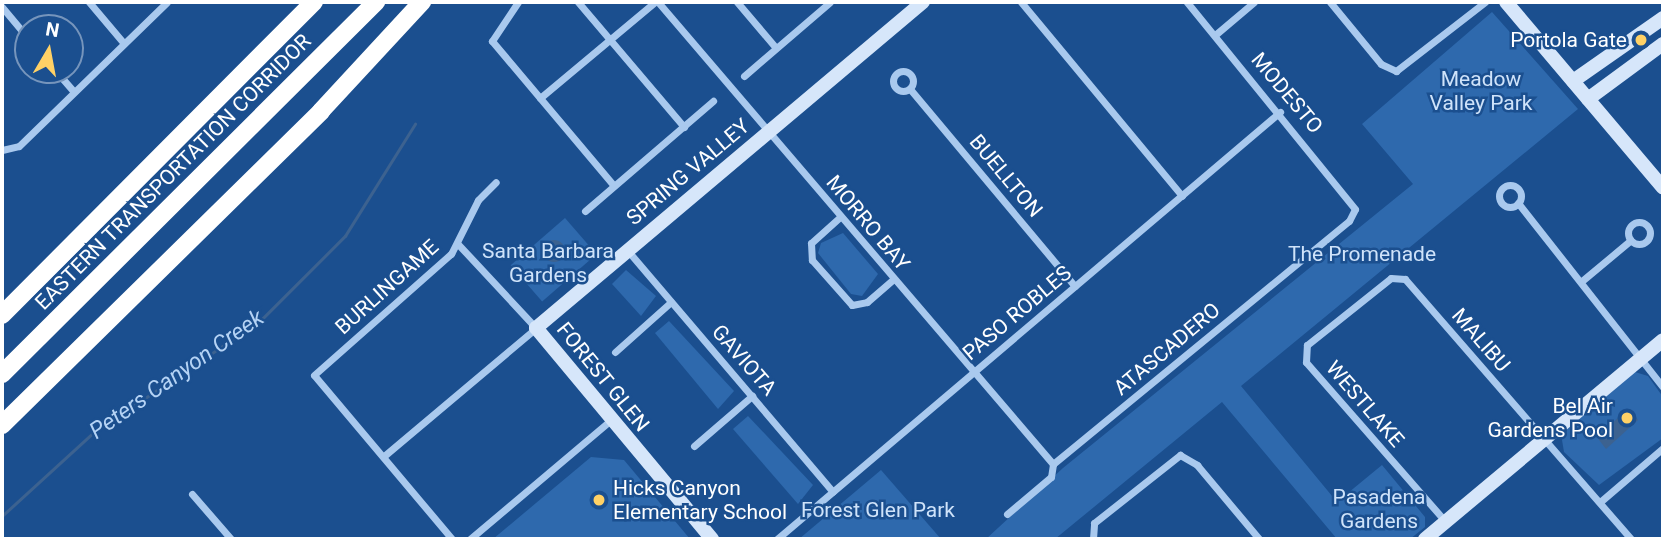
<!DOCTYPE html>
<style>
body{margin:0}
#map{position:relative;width:1665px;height:541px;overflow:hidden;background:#1b4f8f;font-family:Roboto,sans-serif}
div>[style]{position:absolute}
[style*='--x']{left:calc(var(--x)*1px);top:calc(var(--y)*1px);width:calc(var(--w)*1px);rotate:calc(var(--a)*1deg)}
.green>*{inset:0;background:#2e69ad;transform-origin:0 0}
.water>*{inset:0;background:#3c6290}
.round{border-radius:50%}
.stream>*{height:2.5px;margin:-1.25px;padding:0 1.25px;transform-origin:1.25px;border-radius:1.25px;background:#3c6290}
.street>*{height:7px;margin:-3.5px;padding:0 3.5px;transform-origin:3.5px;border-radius:3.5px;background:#a9c9ee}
.street>.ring{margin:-3.5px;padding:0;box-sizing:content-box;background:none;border:7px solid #a9c9ee;border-radius:50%}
.secondary>*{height:14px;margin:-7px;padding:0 7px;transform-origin:7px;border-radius:7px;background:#d6e6fa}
.highway>*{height:18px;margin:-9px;padding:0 9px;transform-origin:9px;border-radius:9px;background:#fff}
.dots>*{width:19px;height:19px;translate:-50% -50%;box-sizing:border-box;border:4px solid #1b4f8f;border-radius:50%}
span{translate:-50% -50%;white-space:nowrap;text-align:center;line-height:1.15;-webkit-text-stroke:5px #1b4f8f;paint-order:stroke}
.poi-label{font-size:21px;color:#fff}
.right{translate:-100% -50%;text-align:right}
.left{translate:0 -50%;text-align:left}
.park-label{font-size:21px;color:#cfe3fa}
.street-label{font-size:21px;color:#fff}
.water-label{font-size:23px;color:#b5d3f5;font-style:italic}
.frame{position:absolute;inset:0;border:4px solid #fff;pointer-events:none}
.north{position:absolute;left:14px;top:14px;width:70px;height:70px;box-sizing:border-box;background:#1b4f8f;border:2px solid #7695bc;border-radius:50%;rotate:10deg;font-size:19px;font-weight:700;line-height:28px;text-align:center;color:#fff}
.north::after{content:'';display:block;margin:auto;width:24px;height:32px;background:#ffd166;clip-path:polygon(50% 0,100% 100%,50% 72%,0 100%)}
</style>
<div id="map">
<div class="green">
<i style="clip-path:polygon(1492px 12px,1578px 109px,1241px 386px,1337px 502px,1382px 465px,1425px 517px,1425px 527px,1410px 539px,1337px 539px,1222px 402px,1055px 539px,986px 539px,1063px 468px,1413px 184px,1362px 124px)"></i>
<i style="left:565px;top:218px;width:48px;height:72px;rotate:49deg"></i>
<i style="clip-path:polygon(843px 233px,878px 274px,862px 296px,851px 294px,818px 253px,821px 243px)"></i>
<i style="clip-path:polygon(626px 270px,656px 296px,641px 316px,612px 284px)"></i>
<i style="clip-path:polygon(669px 321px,734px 391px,718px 409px,655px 333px)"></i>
<i style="clip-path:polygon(1635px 372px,1648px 376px,1663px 397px,1663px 438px,1599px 485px,1564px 452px,1561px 434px)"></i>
<i style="clip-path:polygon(748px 416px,813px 485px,798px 504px,733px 429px)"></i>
<i style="clip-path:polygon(591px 457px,624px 460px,690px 539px,493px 539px)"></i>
<i style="clip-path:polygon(881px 470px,941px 539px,799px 539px)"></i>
</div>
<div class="water">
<i class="round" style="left:543px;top:240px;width:22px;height:22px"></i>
<i style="clip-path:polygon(1629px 409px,1638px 420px,1606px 449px,1596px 436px)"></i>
</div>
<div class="stream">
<i style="--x:2;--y:516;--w:123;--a:-42.4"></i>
<i style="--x:93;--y:433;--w:202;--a:-33.9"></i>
<i style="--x:261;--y:320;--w:119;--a:-45"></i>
<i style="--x:345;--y:236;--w:132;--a:-58"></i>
</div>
<div class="street">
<i style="--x:89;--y:2;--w:51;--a:49.8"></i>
<i style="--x:518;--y:2;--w:47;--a:123.7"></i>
<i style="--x:492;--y:41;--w:189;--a:49.9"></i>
<i style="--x:578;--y:2;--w:164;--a:49.7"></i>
<i style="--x:658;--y:2;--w:608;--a:49.47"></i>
<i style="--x:737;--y:2;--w:60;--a:49.7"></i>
<i style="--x:1021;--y:2;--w:252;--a:50.3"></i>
<i style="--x:1330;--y:2;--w:80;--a:50.6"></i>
<i style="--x:1381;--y:64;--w:17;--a:25"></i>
<i style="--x:1396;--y:71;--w:113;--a:-37.8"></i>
<i style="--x:2;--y:7;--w:40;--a:50"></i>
<i style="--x:1215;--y:35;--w:51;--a:-40.2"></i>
<i style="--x:55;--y:70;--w:28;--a:49"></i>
<i class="ring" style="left:893px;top:71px;width:13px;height:13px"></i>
<i style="--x:744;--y:76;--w:113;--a:-40.7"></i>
<i style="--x:910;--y:89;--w:257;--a:50.1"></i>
<i style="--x:540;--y:98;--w:150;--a:-39.9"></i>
<i style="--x:2;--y:150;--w:17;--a:-13"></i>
<i style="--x:19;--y:146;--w:206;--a:-44.2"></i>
<i class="ring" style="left:1499px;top:185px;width:15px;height:15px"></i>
<i style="--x:1518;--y:203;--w:234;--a:51.8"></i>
<i style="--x:585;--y:211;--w:169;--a:-40.7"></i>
<i style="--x:840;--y:217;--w:39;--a:138"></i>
<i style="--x:811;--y:243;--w:17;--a:87"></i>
<i style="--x:812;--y:260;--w:60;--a:48.4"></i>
<i style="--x:852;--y:305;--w:15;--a:-11"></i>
<i style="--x:867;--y:302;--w:35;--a:-41"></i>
<i class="ring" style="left:1628px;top:222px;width:15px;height:15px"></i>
<i style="--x:628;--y:251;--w:316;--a:49.6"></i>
<i style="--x:1583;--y:280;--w:62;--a:-39.8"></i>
<i style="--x:615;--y:352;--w:75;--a:-41.8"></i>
<i style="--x:694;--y:446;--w:77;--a:-40.8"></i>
<i style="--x:384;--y:456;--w:199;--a:-40.1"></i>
<i style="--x:536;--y:328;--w:115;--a:-132.9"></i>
<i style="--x:1053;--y:464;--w:383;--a:-39.4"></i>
<i style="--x:1349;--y:221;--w:13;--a:-63"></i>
<i style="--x:1355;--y:209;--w:267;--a:-129.1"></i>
<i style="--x:192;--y:494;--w:60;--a:49.1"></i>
<i style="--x:1600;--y:502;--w:83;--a:-40.6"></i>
<i style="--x:1007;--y:514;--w:57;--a:-40.1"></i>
<i style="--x:1051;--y:477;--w:13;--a:-81"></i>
<i style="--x:1445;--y:521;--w:211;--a:-131.2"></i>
<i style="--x:1306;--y:362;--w:17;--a:-87"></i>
<i style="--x:1307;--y:345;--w:107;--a:-38.6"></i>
<i style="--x:1391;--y:278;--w:14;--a:4"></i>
<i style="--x:1405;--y:279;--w:344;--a:49"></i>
<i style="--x:452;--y:539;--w:214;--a:-130.1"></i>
<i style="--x:314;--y:375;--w:183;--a:-41.5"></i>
<i style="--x:451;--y:254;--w:60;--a:-63.4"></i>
<i style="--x:478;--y:200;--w:25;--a:-45"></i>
<i style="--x:470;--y:539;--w:185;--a:-40.2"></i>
<i style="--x:777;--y:539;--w:660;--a:-40.33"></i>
<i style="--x:1093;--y:539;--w:16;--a:-86"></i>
<i style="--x:1094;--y:523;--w:110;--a:-38.3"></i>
<i style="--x:1180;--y:455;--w:20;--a:30"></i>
<i style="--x:1197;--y:465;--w:97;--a:50"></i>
</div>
<div class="secondary">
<i style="--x:1506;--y:2;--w:243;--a:49.8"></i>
<i style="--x:1573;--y:81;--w:110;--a:-35"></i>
<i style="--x:1588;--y:99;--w:93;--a:-36.3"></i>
<i style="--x:712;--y:539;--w:275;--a:-129.8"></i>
<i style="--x:536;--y:328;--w:506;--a:-40.11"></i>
<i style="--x:1425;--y:539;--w:310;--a:-39.9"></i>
</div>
<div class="highway">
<i style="--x:2;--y:315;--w:442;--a:-45.1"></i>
<i style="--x:2;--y:374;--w:528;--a:-44.85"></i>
<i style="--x:2;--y:425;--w:448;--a:-44.5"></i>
<i style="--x:321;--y:111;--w:149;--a:-47.2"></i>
</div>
<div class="dots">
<i style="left:1641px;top:40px;background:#ffd166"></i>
<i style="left:1627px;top:418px;background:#ffd166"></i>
<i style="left:599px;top:500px;background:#ffd166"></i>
</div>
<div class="poi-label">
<span class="right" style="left:1627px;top:40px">Portola Gate</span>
<span class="right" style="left:1613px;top:418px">Bel Air<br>Gardens Pool</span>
<span class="left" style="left:613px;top:500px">Hicks Canyon<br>Elementary School</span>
</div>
<div class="park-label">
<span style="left:1481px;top:91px">Meadow<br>Valley Park</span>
<span style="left:548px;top:263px">Santa Barbara<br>Gardens</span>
<span style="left:1362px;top:254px">The Promenade</span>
<span style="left:1379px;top:509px">Pasadena<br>Gardens</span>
<span style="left:878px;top:510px">Forest Glen Park</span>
</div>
<div class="street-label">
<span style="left:1287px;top:93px;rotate:50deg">MODESTO</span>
<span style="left:173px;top:172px;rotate:-45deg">EASTERN TRANSPORTATION CORRIDOR</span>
<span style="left:688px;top:172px;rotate:-40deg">SPRING VALLEY</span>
<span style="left:1006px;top:176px;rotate:50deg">BUELLTON</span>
<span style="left:868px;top:223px;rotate:50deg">MORRO BAY</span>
<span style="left:387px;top:287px;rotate:-42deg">BURLINGAME</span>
<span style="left:1017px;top:313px;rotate:-40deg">PASO ROBLES</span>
<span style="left:1481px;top:340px;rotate:49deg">MALIBU</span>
<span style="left:1167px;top:349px;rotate:-40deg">ATASCADERO</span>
<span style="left:744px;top:360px;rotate:49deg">GAVIOTA</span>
<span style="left:603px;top:377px;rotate:51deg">FOREST GLEN</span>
<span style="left:1365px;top:404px;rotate:49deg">WESTLAKE</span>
</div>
<div class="water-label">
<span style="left:177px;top:375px;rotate:-35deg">Peters Canyon Creek</span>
</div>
<div class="frame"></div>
<div class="north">N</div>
</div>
